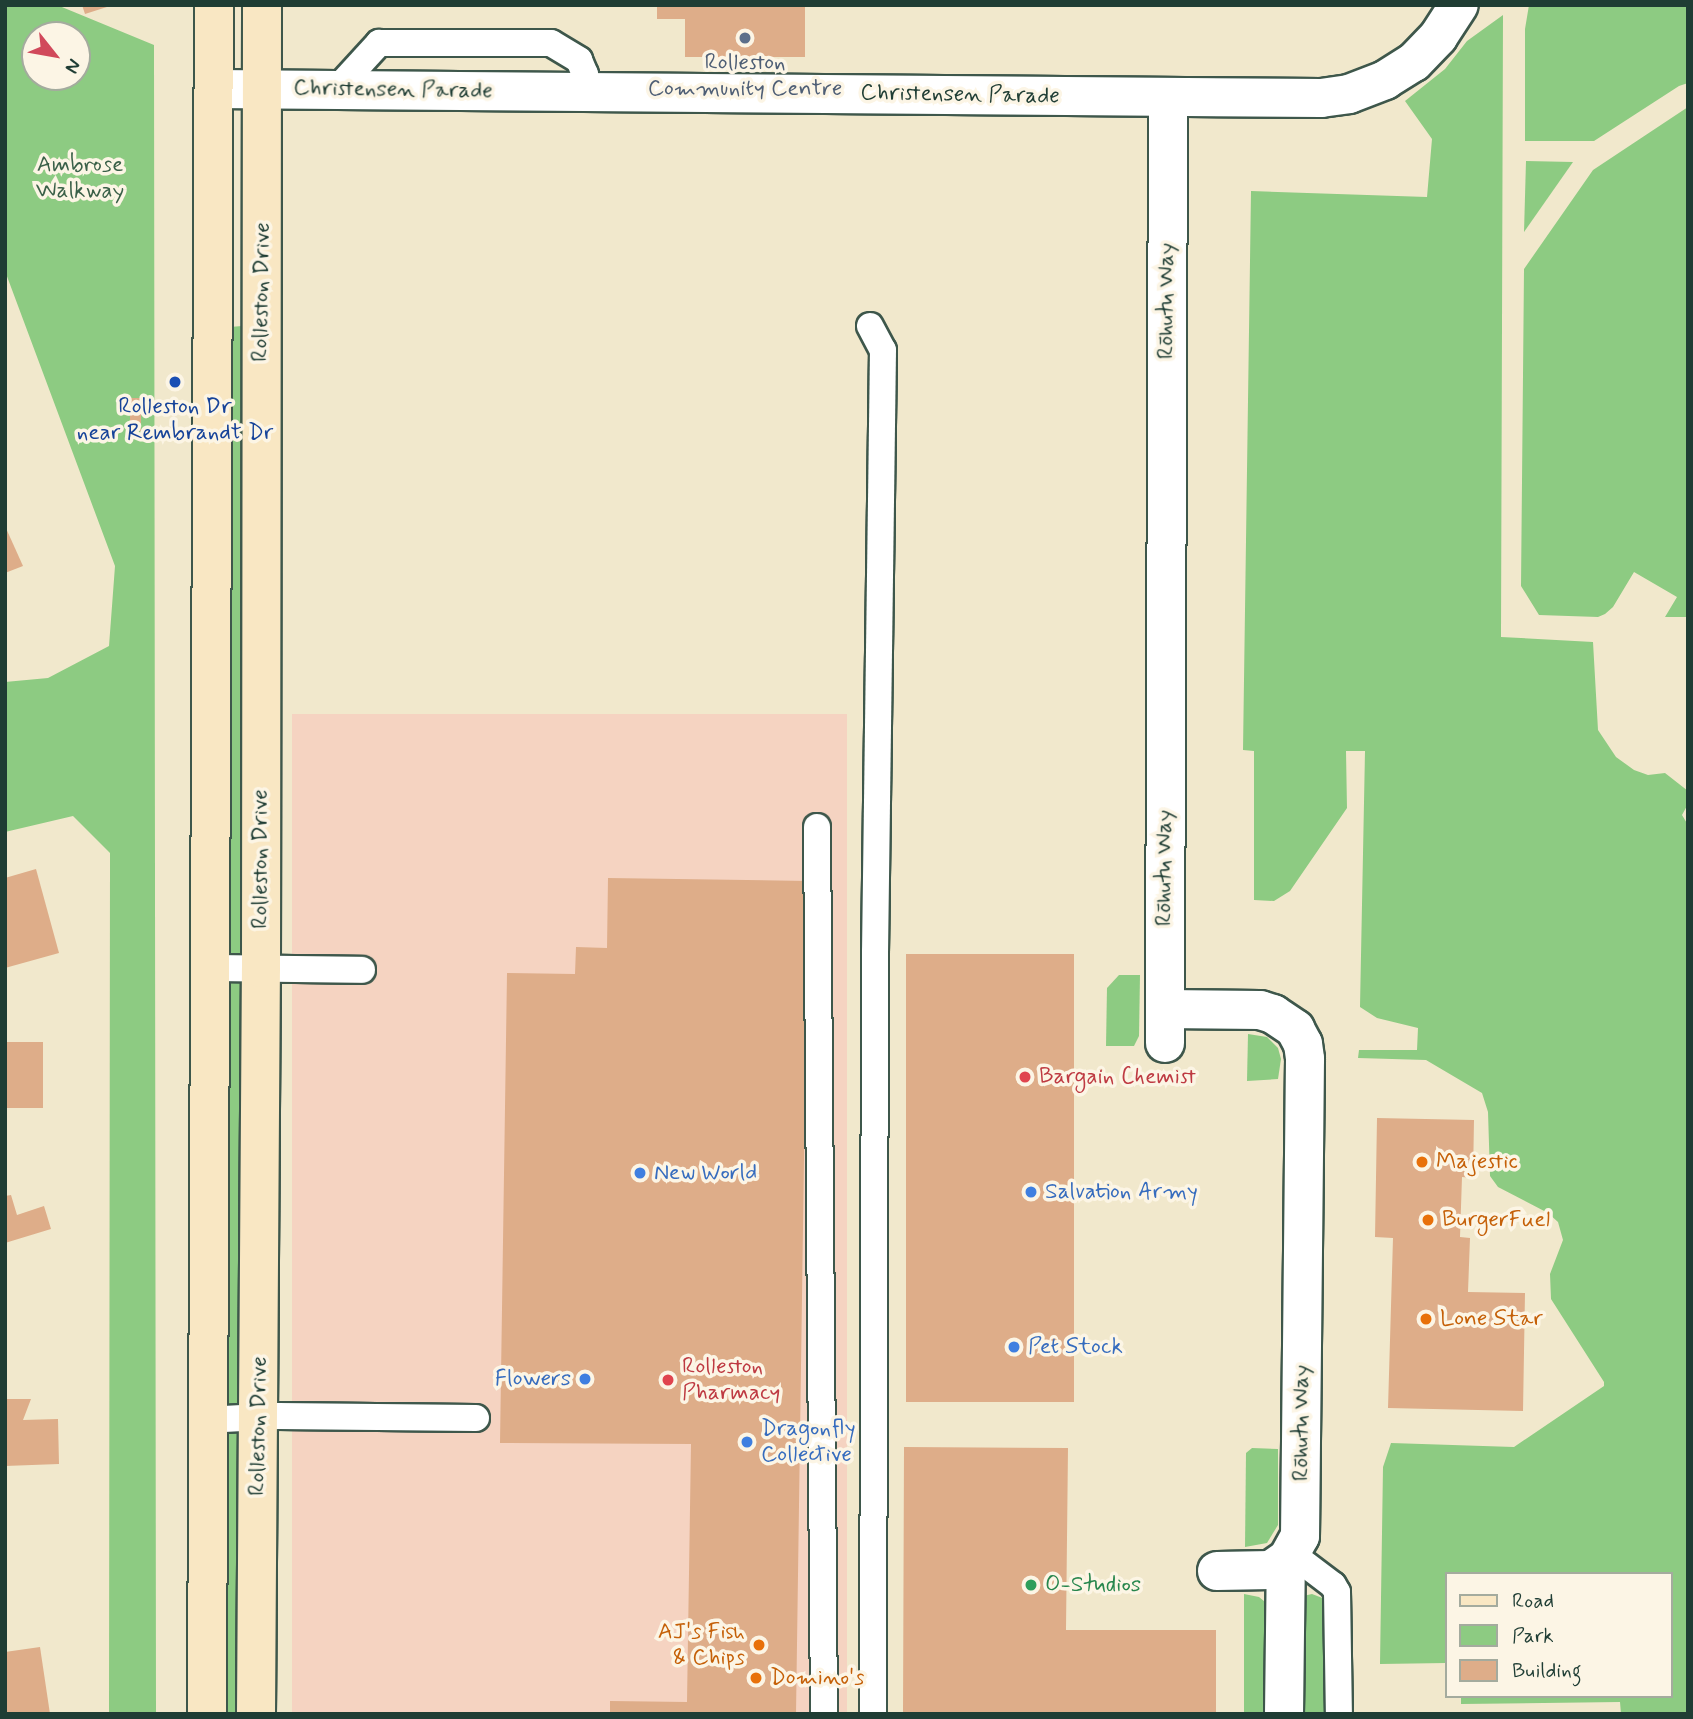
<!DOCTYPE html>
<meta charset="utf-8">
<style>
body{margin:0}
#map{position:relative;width:1693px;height:1719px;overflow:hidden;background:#f1e8cc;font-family:Mynerve,sans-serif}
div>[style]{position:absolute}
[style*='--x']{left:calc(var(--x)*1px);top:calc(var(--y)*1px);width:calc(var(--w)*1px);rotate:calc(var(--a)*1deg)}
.built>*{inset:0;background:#f5d3c1;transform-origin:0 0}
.green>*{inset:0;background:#8dcb82}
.building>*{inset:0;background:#dead89;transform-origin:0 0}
.roads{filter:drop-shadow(2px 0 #3e574b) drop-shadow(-2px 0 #3e574b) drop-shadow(0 2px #3e574b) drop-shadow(0 -2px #3e574b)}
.service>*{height:26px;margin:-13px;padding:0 13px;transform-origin:13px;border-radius:13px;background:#fff}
.minor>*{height:38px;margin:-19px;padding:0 19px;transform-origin:19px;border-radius:19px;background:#fff}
.secondary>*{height:38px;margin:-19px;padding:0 19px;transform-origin:19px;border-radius:19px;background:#f9e7c3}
.dots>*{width:19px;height:19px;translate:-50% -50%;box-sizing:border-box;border:4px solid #fcf5e5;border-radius:50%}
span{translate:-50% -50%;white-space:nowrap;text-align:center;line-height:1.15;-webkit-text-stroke:7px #fcf5e5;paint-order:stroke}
.service-label{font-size:23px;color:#4e5e75}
.street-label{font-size:23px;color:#1f3d34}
.park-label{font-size:23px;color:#3a6048}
.transit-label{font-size:23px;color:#164399}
.health-label{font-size:23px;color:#be3a42}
.left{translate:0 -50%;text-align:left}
.food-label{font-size:23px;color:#c56008}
.right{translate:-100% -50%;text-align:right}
.shop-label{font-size:23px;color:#366cbe}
.leisure-label{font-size:23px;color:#27864d}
.frame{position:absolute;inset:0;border:7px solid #1f3d34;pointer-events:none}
.legend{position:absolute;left:1445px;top:1572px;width:228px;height:126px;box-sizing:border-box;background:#fcf5e5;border:2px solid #a4ab9e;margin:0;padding:9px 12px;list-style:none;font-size:21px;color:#1f3d34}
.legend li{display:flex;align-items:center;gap:14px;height:35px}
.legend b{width:35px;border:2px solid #a4ab9e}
.north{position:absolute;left:21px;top:21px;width:70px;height:70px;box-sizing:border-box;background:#fcf5e5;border:2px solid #a4ab9e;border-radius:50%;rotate:121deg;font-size:19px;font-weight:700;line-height:28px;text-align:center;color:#1f3d34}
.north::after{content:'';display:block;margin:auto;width:24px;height:32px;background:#d1495b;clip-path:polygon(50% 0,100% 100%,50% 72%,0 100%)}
</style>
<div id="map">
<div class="built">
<i style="left:847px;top:714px;width:1000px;height:555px;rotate:90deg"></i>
</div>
<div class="green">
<i style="clip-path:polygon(evenodd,5px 5px,57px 5px,154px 45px,156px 1714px,109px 1714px,110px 853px,73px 816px,5px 832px,5px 682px,48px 678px,109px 646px,115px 566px,5px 271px,5px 5px,35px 35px,77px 35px,77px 77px,35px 77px,35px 35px)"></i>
<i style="clip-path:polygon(1529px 5px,1688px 5px,1688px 83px,1679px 86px,1594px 141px,1525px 141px,1525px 29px)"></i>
<i style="clip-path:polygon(1503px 15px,1501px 637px,1593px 642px,1598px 730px,1616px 757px,1634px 770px,1648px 775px,1665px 773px,1688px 791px,1688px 804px,1682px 815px,1688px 825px,1688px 1714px,1621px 1714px,1620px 1702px,1461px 1704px,1461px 1696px,1670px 1696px,1670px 1574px,1446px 1574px,1446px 1663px,1380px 1664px,1383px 1467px,1391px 1443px,1514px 1447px,1604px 1386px,1604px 1382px,1551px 1299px,1550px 1274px,1563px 1240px,1558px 1222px,1548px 1213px,1498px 1187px,1490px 1176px,1488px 1112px,1482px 1093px,1426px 1060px,1358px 1058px,1359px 1050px,1417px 1050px,1418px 1028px,1377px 1018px,1360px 1007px,1365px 751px,1346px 751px,1347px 808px,1290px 891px,1274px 901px,1254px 900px,1254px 751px,1243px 750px,1251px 191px,1427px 197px,1432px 139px,1405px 101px,1445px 69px,1467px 41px)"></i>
<i style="clip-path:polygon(1688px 107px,1688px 617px,1665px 617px,1677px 597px,1634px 572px,1613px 607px,1605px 614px,1598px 617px,1539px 615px,1521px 586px,1524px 269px,1593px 170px)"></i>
<i style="clip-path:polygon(1526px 161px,1573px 162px,1524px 232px)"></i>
<i style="clip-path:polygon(242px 326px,238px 1714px,224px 1714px,230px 327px)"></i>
<i style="clip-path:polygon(1119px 975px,1140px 975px,1139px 1036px,1134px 1046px,1106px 1046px,1107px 988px)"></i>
<i style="clip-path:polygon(1248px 1034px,1267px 1037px,1278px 1048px,1281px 1059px,1278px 1079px,1247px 1081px)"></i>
<i style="clip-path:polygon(1252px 1448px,1278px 1449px,1278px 1525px,1267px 1543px,1245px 1547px,1246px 1453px)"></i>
<i style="clip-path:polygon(1244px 1594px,1259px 1597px,1270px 1606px,1272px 1714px,1244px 1714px)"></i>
<i style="clip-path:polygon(1312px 1594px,1325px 1599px,1327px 1714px,1296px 1714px,1303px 1596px)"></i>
</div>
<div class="building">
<i style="clip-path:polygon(82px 5px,110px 5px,110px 6px,85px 14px)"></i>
<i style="clip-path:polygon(657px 5px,805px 5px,805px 57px,685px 57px,685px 19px,657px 19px)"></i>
<i style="left:130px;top:398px;width:11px;height:33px"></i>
<i style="clip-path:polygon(5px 526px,23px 566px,5px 573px)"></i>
<i style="clip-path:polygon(36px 869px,59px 953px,5px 968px,5px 878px)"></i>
<i style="clip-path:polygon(608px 878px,808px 881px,796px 1714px,610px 1714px,610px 1701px,687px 1702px,691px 1444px,500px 1443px,507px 973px,575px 974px,576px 947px,607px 948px)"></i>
<i style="left:906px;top:954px;width:168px;height:448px"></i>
<i style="left:5px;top:1042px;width:38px;height:66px"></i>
<i style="clip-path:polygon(1377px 1118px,1474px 1120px,1473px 1178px,1462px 1177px,1460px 1237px,1470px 1238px,1468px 1292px,1525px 1293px,1523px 1411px,1388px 1408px,1393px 1238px,1375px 1237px)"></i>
<i style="clip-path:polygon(11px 1195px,17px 1215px,44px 1206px,51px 1229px,5px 1243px,5px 1196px)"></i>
<i style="clip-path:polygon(5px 1399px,31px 1399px,23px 1420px,58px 1419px,59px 1464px,5px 1466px)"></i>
<i style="clip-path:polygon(904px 1447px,1068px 1448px,1066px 1630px,1216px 1630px,1216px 1714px,903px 1714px)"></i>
<i style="clip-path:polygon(40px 1647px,50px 1714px,5px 1714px,5px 1652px)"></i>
</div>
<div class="roads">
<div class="service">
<i style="--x:336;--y:90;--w:64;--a:-47.5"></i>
<i style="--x:379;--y:43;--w:172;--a:0"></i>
<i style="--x:551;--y:43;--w:33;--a:31"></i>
<i style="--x:579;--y:60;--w:15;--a:67"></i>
<i style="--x:585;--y:74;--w:18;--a:81"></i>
<i style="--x:870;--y:326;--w:27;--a:62"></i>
<i style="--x:883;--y:350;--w:602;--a:90.76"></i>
<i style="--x:875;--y:952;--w:762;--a:90.15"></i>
<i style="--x:817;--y:827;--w:887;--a:89.55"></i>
<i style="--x:208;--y:968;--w:154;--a:0.7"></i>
<i style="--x:206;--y:1420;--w:72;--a:-3.2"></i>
<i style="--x:278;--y:1416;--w:198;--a:0.6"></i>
<i style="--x:1292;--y:1554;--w:51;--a:37.1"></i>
<i style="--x:1333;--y:1585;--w:8;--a:60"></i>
<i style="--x:1337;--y:1592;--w:122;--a:89.1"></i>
</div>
<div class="minor">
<i style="--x:214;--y:89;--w:1107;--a:0.47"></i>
<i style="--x:1321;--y:98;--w:28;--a:-8"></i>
<i style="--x:1349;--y:94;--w:39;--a:-21"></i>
<i style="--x:1385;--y:80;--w:34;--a:-32"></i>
<i style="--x:1414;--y:62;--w:35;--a:-46"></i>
<i style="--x:1438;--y:37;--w:38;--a:-57"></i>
<i style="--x:1168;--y:97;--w:912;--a:90.19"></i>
<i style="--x:1165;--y:1009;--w:95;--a:0.6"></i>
<i style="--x:1260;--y:1010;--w:14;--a:17"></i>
<i style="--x:1273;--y:1014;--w:27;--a:34"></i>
<i style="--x:1295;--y:1029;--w:17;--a:62"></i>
<i style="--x:1303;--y:1044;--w:15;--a:82"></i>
<i style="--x:1305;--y:1059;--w:477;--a:90.6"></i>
<i style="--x:1300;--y:1536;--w:25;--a:119"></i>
<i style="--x:1288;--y:1558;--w:21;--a:145"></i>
<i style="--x:1271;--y:1570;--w:54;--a:178.9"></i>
<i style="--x:1165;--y:1043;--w:34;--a:-90"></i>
<i style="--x:1284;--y:1714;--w:153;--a:-89.3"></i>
</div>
<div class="secondary">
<i style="--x:207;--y:1714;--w:1709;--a:-89.77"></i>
<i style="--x:256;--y:1714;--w:746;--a:-89.62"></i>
<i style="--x:261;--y:968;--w:963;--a:-89.94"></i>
</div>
</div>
<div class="dots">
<i style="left:745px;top:38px;background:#5c6f8a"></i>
<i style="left:175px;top:382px;background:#1a4fb4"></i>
<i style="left:1025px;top:1077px;background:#e0444e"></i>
<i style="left:1422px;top:1162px;background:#e8710a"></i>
<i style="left:640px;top:1173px;background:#3f7fe0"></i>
<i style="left:1031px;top:1192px;background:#3f7fe0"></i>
<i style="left:1428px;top:1220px;background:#e8710a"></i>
<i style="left:1426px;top:1319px;background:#e8710a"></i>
<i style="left:1014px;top:1347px;background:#3f7fe0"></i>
<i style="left:585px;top:1379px;background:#3f7fe0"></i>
<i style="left:668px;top:1380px;background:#e0444e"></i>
<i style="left:747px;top:1442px;background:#3f7fe0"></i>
<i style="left:1031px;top:1585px;background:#2e9e5b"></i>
<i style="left:759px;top:1645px;background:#e8710a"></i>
<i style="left:756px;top:1678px;background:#e8710a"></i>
</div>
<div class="service-label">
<span style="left:745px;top:76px">Rolleston<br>Community Centre</span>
</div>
<div class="street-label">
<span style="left:393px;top:90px;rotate:1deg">Christensen Parade</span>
<span style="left:960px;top:95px;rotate:1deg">Christensen Parade</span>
<span style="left:262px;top:292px;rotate:-89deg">Rolleston Drive</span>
<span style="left:1167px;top:301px;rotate:-90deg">Rōhutu Way</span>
<span style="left:261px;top:859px;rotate:-90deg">Rolleston Drive</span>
<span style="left:1165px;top:868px;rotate:-90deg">Rōhutu Way</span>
<span style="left:1302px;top:1423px;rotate:-90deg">Rōhutu Way</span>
<span style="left:259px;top:1426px;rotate:-89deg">Rolleston Drive</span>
</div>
<div class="park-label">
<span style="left:80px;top:178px">Ambrose<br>Walkway</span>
</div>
<div class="transit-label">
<span style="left:175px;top:420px">Rolleston Dr<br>near Rembrandt Dr</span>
</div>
<div class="health-label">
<span class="left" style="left:1039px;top:1077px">Bargain Chemist</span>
<span class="left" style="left:682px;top:1380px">Rolleston<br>Pharmacy</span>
</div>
<div class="food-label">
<span class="left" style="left:1436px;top:1162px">Majestic</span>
<span class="left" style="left:1442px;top:1220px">BurgerFuel</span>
<span class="left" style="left:1440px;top:1319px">Lone Star</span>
<span class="right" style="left:745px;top:1645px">AJ's Fish<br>&amp; Chips</span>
<span class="left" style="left:770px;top:1678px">Domino's</span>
</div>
<div class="shop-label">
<span class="left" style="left:654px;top:1173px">New World</span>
<span class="left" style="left:1045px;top:1192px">Salvation Army</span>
<span class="left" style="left:1028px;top:1347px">Pet Stock</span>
<span class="right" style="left:571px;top:1379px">Flowers</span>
<span class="left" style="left:761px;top:1442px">Dragonfly<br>Collective</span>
</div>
<div class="leisure-label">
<span class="left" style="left:1045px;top:1585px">O-Studios</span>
</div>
<div class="frame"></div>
<ul class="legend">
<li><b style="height:9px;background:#f9e7c3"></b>Road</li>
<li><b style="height:19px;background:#8dcb82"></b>Park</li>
<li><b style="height:19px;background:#dead89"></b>Building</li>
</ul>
<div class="north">N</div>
</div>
